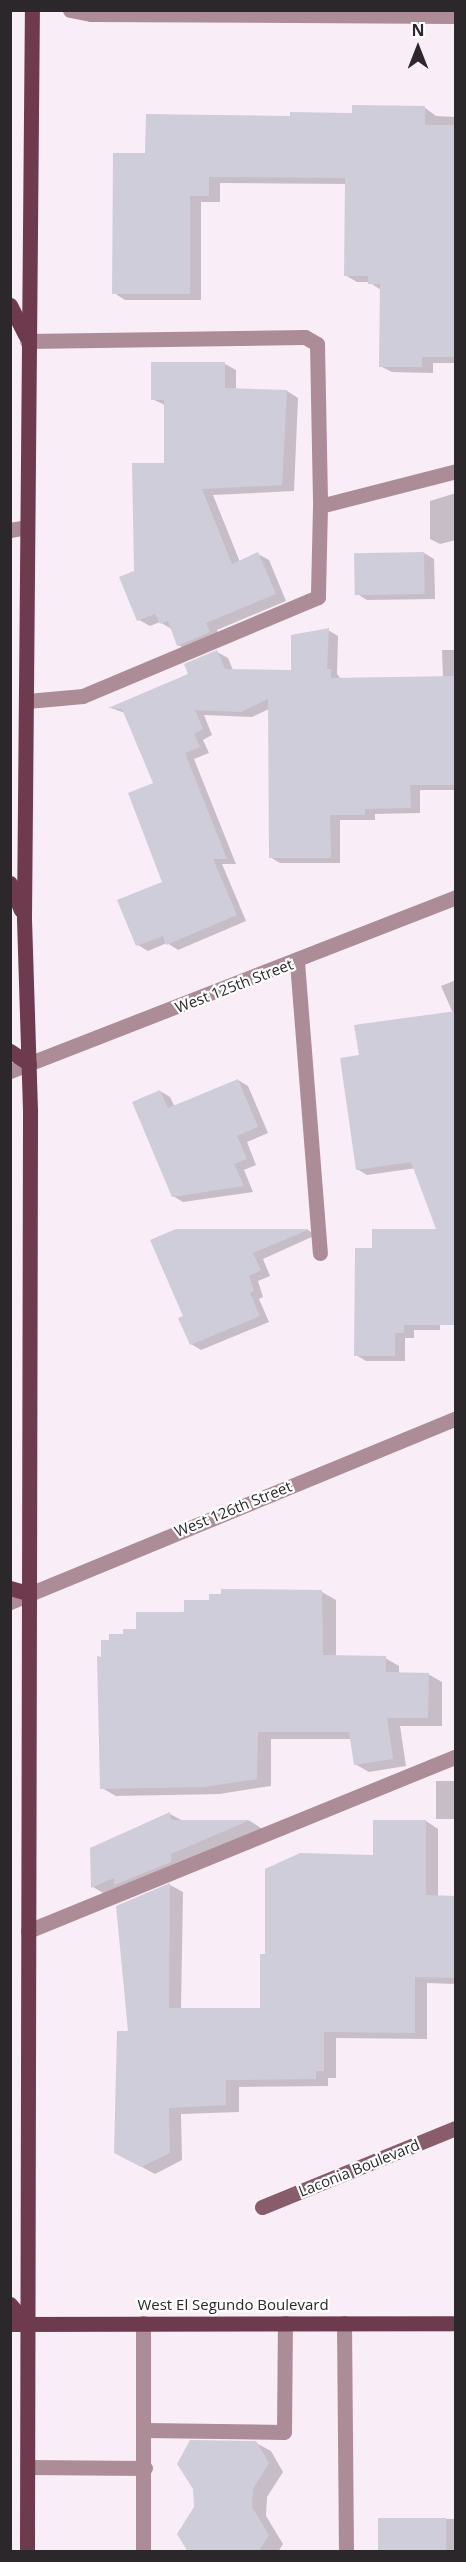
<!DOCTYPE html>
<style>
body{margin:0}
#map{position:relative;width:466px;height:2562px;overflow:hidden;background:#f9edf8;font-family:"Open Sans",sans-serif}
div>[style]{position:absolute}
[style*='--x']{left:calc(var(--x)*1px);top:calc(var(--y)*1px);width:calc(var(--w)*1px);rotate:calc(var(--a)*1deg)}
.shadow>*{inset:0;background:#0003;transform-origin:0 0}
.building>*{inset:0;background:#d0cddb;transform-origin:0 0}
.lane>*{height:15px;margin:-7.5px;padding:0 7.5px;transform-origin:7.5px;border-radius:7.5px;background:#ac8c96}
.street>*{height:15px;margin:-7.5px;padding:0 7.5px;transform-origin:7.5px;border-radius:7.5px;background:#ac8c96}
.secondary>*{height:15px;margin:-7.5px;padding:0 7.5px;transform-origin:7.5px;border-radius:7.5px;background:#885c6b}
.primary>*{height:15px;margin:-7.5px;padding:0 7.5px;transform-origin:7.5px;border-radius:7.5px;background:#6e3a4d}
span{translate:-50% -50%;white-space:nowrap;text-align:center;line-height:1.15;-webkit-text-stroke:4.5px #fefefe;paint-order:stroke}
.street-label{font-size:15px;color:#2b272b}
.frame{position:absolute;inset:0;border:12px solid #2b272b;pointer-events:none}
.north{position:absolute;left:388px;top:18px;width:60px;height:60px;-webkit-text-stroke:4px #fefefe;paint-order:stroke;rotate:0deg;font-size:16px;font-weight:700;line-height:24px;text-align:center;color:#2b272b}
.north::after{content:'';display:block;margin:auto;width:21px;height:27px;background:#2b272b;clip-path:polygon(50% 0,100% 100%,50% 72%,0 100%)}
</style>
<div id="map">
<div class="shadow">
<i style="clip-path:polygon(424px 107px,436px 116px,456px 117px,456px 363px,433px 363px,433px 373px,392px 372px,380px 366px,381px 290px,369px 282px,357px 282px,345px 275px,346px 184px,220px 183px,220px 202px,201px 202px,201px 300px,125px 300px,114px 293px,147px 155px,291px 118px)"></i>
<i style="clip-path:polygon(225px 364px,236px 370px,236px 389px,287px 391px,298px 398px,294px 491px,213px 495px,240px 562px,258px 554px,269px 560px,286px 601px,217px 630px,220px 638px,190px 651px,178px 645px,173px 630px,160px 622px,150px 626px,139px 620px,135px 572px,165px 464px,165px 405px,152px 399px)"></i>
<i style="clip-path:polygon(456px 493px,456px 540px,440px 544px,430px 539px,430px 501px)"></i>
<i style="clip-path:polygon(424px 553px,434px 559px,435px 599px,367px 600px,357px 594px)"></i>
<i style="clip-path:polygon(328px 630px,338px 636px,337px 674px,341px 679px,443px 678px,442px 650px,456px 650px,456px 790px,420px 790px,420px 813px,375px 814px,375px 820px,340px 820px,340px 863px,280px 863px,270px 857px,269px 709px,252px 717px,204px 715px,212px 735px,203px 740px,209px 753px,194px 759px,236px 864px,222px 864px,246px 921px,178px 950px,167px 943px,148px 951px,138px 945px,164px 883px,155px 784px,125px 713px,111px 708px,190px 675px,217px 652px,228px 658px,233px 670px,292px 672px)"></i>
<i style="clip-path:polygon(456px 980px,456px 1103px,438px 1165px,367px 1175px,357px 1169px,360px 1056px,453px 1013px,441px 986px)"></i>
<i style="clip-path:polygon(238px 1080px,248px 1086px,268px 1133px,247px 1142px,256px 1165px,244px 1170px,253px 1192px,183px 1202px,173px 1196px,160px 1091px,170px 1097px,175px 1107px)"></i>
<i style="clip-path:polygon(177px 1230px,308px 1230px,316px 1235px,263px 1259px,270px 1276px,258px 1281px,263px 1297px,259px 1299px,269px 1322px,201px 1350px,191px 1344px)"></i>
<i style="clip-path:polygon(438px 1230px,440px 1330px,414px 1330px,414px 1338px,405px 1338px,405px 1361px,366px 1361px,356px 1355px,374px 1250px)"></i>
<i style="clip-path:polygon(322px 1592px,336px 1600px,336px 1657px,385px 1658px,399px 1666px,399px 1674px,428px 1674px,442px 1682px,442px 1726px,400px 1726px,406px 1766px,369px 1772px,355px 1764px,352px 1739px,271px 1739px,271px 1786px,219px 1794px,116px 1796px,102px 1788px,103px 1658px,111px 1641px,210px 1601px)"></i>
<i style="left:436px;top:1781px;width:20px;height:38px"></i>
<i style="clip-path:polygon(170px 1814px,183px 1821px,250px 1821px,264px 1830px,108px 1896px,93px 1887px,91px 1849px)"></i>
<i style="clip-path:polygon(426px 1821px,438px 1829px,438px 1897px,456px 1897px,456px 1984px,427px 1983px,427px 2039px,336px 2038px,336px 2078px,328px 2078px,328px 2086px,239px 2087px,239px 2112px,181px 2114px,182px 2160px,155px 2174px,129px 2160px,130px 2033px,118px 1907px,170px 1885px,183px 1892px,181px 2009px,261px 2009px,266px 1955px,375px 1856px)"></i>
<i style="clip-path:polygon(256px 2443px,271px 2451px,283px 2472px,267px 2497px,266px 2516px,283px 2544px,278px 2552px,189px 2552px)"></i>
<i style="left:456px;top:2519px;width:33px;height:77px;rotate:90deg"></i>
</div>
<div class="building">
<i style="clip-path:polygon(352px 105px,425px 106px,425px 125px,456px 125px,456px 357px,422px 357px,422px 367px,379px 367px,380px 284px,368px 284px,368px 276px,344px 276px,345px 178px,209px 177px,209px 196px,190px 196px,190px 294px,112px 294px,113px 153px,145px 153px,146px 114px,290px 116px,290px 112px,352px 113px)"></i>
<i style="clip-path:polygon(151px 362px,225px 362px,225px 388px,287px 390px,282px 485px,202px 489px,232px 564px,258px 552px,276px 594px,206px 623px,210px 632px,177px 646px,168px 621px,160px 624px,155px 614px,137px 621px,119px 577px,134px 571px,132px 463px,164px 463px,164px 400px,151px 400px)"></i>
<i style="left:424px;top:552px;width:42px;height:70px;rotate:89deg"></i>
<i style="clip-path:polygon(329px 628px,327px 669px,331px 669px,331px 678px,456px 676px,456px 785px,410px 785px,411px 808px,365px 809px,365px 815px,330px 815px,331px 858px,269px 858px,268px 699px,241px 712px,195px 710px,203px 729px,194px 734px,200px 747px,185px 753px,227px 859px,213px 859px,237px 915px,166px 945px,163px 936px,136px 946px,117px 900px,162px 882px,128px 793px,153px 783px,122px 709px,108px 708px,188px 674px,184px 664px,217px 650px,225px 669px,291px 670px,291px 635px)"></i>
<i style="clip-path:polygon(456px 1011px,456px 1325px,404px 1325px,404px 1333px,395px 1333px,395px 1356px,354px 1356px,355px 1248px,372px 1248px,372px 1229px,436px 1229px,411px 1162px,356px 1170px,340px 1058px,359px 1055px,354px 1025px)"></i>
<i style="clip-path:polygon(238px 1079px,258px 1127px,237px 1136px,247px 1159px,234px 1164px,244px 1186px,172px 1197px,132px 1102px,160px 1090px,168px 1108px)"></i>
<i style="clip-path:polygon(176px 1229px,308px 1229px,308px 1230px,253px 1253px,261px 1270px,249px 1276px,254px 1291px,250px 1293px,260px 1316px,190px 1345px,178px 1318px,183px 1316px,150px 1240px)"></i>
<i style="clip-path:polygon(221px 1589px,322px 1590px,323px 1655px,386px 1656px,386px 1672px,429px 1673px,428px 1718px,387px 1718px,393px 1759px,354px 1765px,349px 1732px,258px 1732px,257px 1779px,204px 1787px,100px 1789px,97px 1656px,101px 1657px,101px 1640px,109px 1640px,109px 1634px,123px 1634px,123px 1629px,136px 1629px,136px 1612px,184px 1612px,184px 1600px,209px 1600px,209px 1594px,221px 1594px)"></i>
<i style="clip-path:polygon(170px 1812px,171px 1820px,250px 1820px,171px 1854px,171px 1862px,114px 1885px,114px 1878px,91px 1888px,90px 1848px)"></i>
<i style="clip-path:polygon(373px 1820px,426px 1820px,426px 1895px,456px 1896px,456px 1978px,415px 1977px,415px 2033px,324px 2032px,324px 2071px,316px 2071px,316px 2079px,226px 2080px,226px 2105px,169px 2108px,170px 2153px,141px 2167px,114px 2153px,117px 2031px,128px 2031px,116px 1906px,170px 1883px,169px 2008px,260px 2008px,260px 1954px,265px 1954px,265px 1869px,300px 1853px,373px 1855px)"></i>
<i style="clip-path:polygon(190px 2440px,256px 2441px,269px 2463px,253px 2489px,252px 2507px,269px 2535px,258px 2552px,188px 2552px,177px 2534px,194px 2507px,193px 2489px,177px 2464px)"></i>
<i style="left:446px;top:2518px;width:34px;height:68px;rotate:90deg"></i>
</div>
<div class="lane">
<i style="--x:27;--y:341;--w:278;--a:-0.8"></i>
<i style="--x:305;--y:337;--w:14;--a:30"></i>
<i style="--x:317;--y:344;--w:162;--a:88.9"></i>
<i style="--x:320;--y:506;--w:91;--a:91.3"></i>
<i style="--x:318;--y:597;--w:255;--a:157.2"></i>
<i style="--x:83;--y:696;--w:56;--a:174.9"></i>
<i style="--x:320;--y:506;--w:140;--a:-14.4"></i>
<i style="--x:297;--y:962;--w:292;--a:85.5"></i>
<i style="--x:28;--y:1931;--w:462;--a:-22.2"></i>
<i style="--x:143;--y:2323;--w:229;--a:90"></i>
<i style="--x:344;--y:2323;--w:229;--a:89.5"></i>
<i style="--x:145;--y:2430;--w:139;--a:0.8"></i>
<i style="--x:284;--y:2432;--w:109;--a:-89.5"></i>
<i style="--x:28;--y:2467;--w:117;--a:0.5"></i>
</div>
<div class="street">
<i style="--x:70;--y:10;--w:21;--a:11"></i>
<i style="--x:91;--y:14;--w:365;--a:0.3"></i>
<i style="--x:10;--y:530;--w:17;--a:-10"></i>
<i style="--x:10;--y:1071;--w:479;--a:-21.3"></i>
<i style="--x:10;--y:1602;--w:482;--a:-22.4"></i>
</div>
<div class="secondary">
<i style="--x:262;--y:2207;--w:209;--a:-22.2"></i>
</div>
<div class="primary">
<i style="--x:10;--y:305;--w:34;--a:63"></i>
<i style="--x:10;--y:883;--w:29;--a:68"></i>
<i style="--x:10;--y:1051;--w:23;--a:34"></i>
<i style="--x:10;--y:1588;--w:19;--a:16"></i>
<i style="--x:10;--y:2304;--w:26;--a:50"></i>
<i style="--x:10;--y:2324;--w:446;--a:-0.1"></i>
<i style="--x:27;--y:2552;--w:1442;--a:-89.88"></i>
<i style="--x:30;--y:1110;--w:192;--a:-91.8"></i>
<i style="--x:24;--y:918;--w:908;--a:-89.5"></i>
</div>
<div class="street-label">
<span style="left:234px;top:986px;rotate:-21deg">West 125th Street</span>
<span style="left:233px;top:1509px;rotate:-22deg">West 126th Street</span>
<span style="left:359px;top:2168px;rotate:-22deg">Laconia Boulevard</span>
<span style="left:233px;top:2305px">West El Segundo Boulevard</span>
</div>
<div class="frame"></div>
<div class="north">N</div>
</div>
